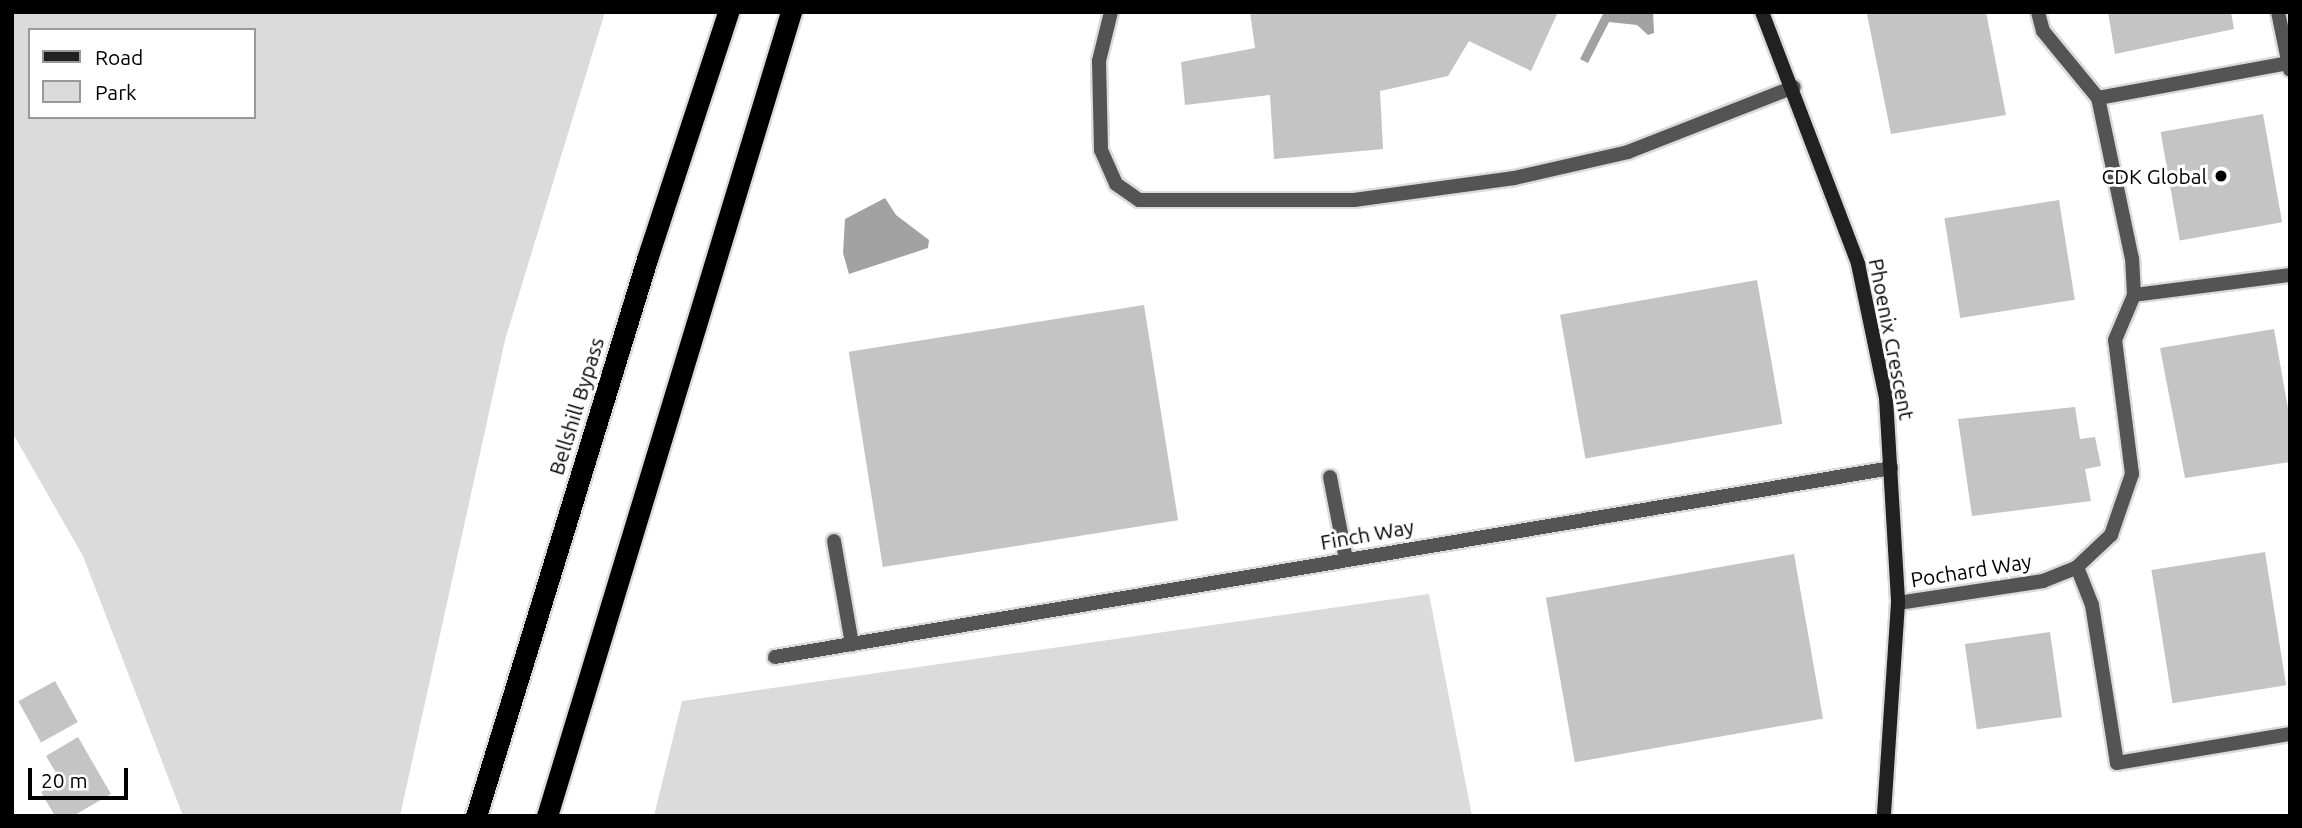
<!DOCTYPE html>
<style>
body{margin:0}
#map{position:relative;width:2302px;height:828px;overflow:hidden;background:#fff;font-family:Ubuntu,sans-serif}
div>[style]{position:absolute}
[style*='--x']{left:calc(var(--x)*1px);top:calc(var(--y)*1px);width:calc(var(--w)*1px);rotate:calc(var(--a)*1deg)}
.green>*{inset:0;background:#dbdbdb}
.water>*{inset:0;background:#a2a2a2}
.building>*{inset:0;background:#c4c4c4;transform-origin:0 0}
.roads{filter:drop-shadow(2px 0 #dbdbdb) drop-shadow(-2px 0 #dbdbdb) drop-shadow(0 2px #dbdbdb) drop-shadow(0 -2px #dbdbdb)}
.lane>*{height:14px;margin:-7px;padding:0 7px;transform-origin:7px;border-radius:7px;background:#545454}
.street>*{height:14px;margin:-7px;padding:0 7px;transform-origin:7px;border-radius:7px;background:#545454}
.secondary>*{height:14px;margin:-7px;padding:0 7px;transform-origin:7px;border-radius:7px;background:#212121}
.highway>*{height:21px;margin:-10.5px;padding:0 10.5px;transform-origin:10.5px;border-radius:10.5px;background:#000}
.dots>*{width:19px;height:19px;translate:-50% -50%;box-sizing:border-box;border:4px solid #fff;border-radius:50%}
span{translate:-50% -50%;white-space:nowrap;text-align:center;line-height:1.15;-webkit-text-stroke:6px #fff;paint-order:stroke}
.poi-label{font-size:21px;color:#000}
.right{translate:-100% -50%;text-align:right}
.street-label{font-size:21px;color:#000}
.frame{position:absolute;inset:0;border:14px solid #000;pointer-events:none}
.legend{position:absolute;left:28px;top:28px;width:228px;height:91px;box-sizing:border-box;background:#fff;border:2px solid #999;margin:0;padding:9px 12px;list-style:none;font-size:21px;color:#000}
.legend li{display:flex;align-items:center;gap:14px;height:35px}
.legend b{width:35px;border:2px solid #999}
.scale{position:absolute;left:28px;top:768px;width:100px;height:32px;box-sizing:border-box;border:4px solid #000;border-top:0;padding-left:9px;font-size:21px;line-height:24px;white-space:nowrap;color:#000;-webkit-text-stroke:5px #fff;paint-order:stroke}
</style>
<div id="map">
<div class="green">
<i style="clip-path:polygon(evenodd,12px 12px,605px 12px,505px 340px,400px 816px,183px 816px,83px 556px,12px 432px,12px 12px,30px 30px,254px 30px,254px 117px,30px 117px,30px 30px)"></i>
<i style="clip-path:polygon(1429px 594px,1472px 816px,654px 816px,682px 701px)"></i>
</div>
<div class="water">
<i style="clip-path:polygon(1604px 12px,1653px 12px,1654px 33px,1648px 35px,1637px 25px,1609px 22px,1588px 63px,1580px 59px)"></i>
<i style="clip-path:polygon(885px 198px,896px 215px,929px 240px,928px 248px,849px 274px,843px 253px,845px 219px)"></i>
</div>
<div class="building">
<i style="clip-path:polygon(1250px 12px,1558px 12px,1531px 71px,1469px 41px,1448px 76px,1380px 91px,1383px 149px,1274px 159px,1270px 95px,1185px 105px,1181px 62px,1255px 48px)"></i>
<i style="clip-path:polygon(1876px 12px,1986px 12px,2006px 115px,1891px 134px,1867px 14px)"></i>
<i style="clip-path:polygon(2108px 12px,2231px 12px,2234px 29px,2115px 54px)"></i>
<i style="left:2263px;top:114px;width:110px;height:104px;rotate:80deg"></i>
<i style="left:2059px;top:200px;width:101px;height:116px;rotate:81deg"></i>
<i style="left:1757px;top:280px;width:146px;height:200px;rotate:80deg"></i>
<i style="left:1144px;top:305px;width:218px;height:299px;rotate:81deg"></i>
<i style="clip-path:polygon(2274px 329px,2290px 420px,2290px 462px,2185px 478px,2160px 348px)"></i>
<i style="clip-path:polygon(2075px 407px,2080px 439px,2095px 437px,2101px 466px,2085px 469px,2091px 501px,1972px 516px,1958px 419px)"></i>
<i style="left:2265px;top:552px;width:135px;height:115px;rotate:81deg"></i>
<i style="left:1794px;top:554px;width:167px;height:252px;rotate:80deg"></i>
<i style="left:2050px;top:632px;width:86px;height:86px;rotate:82deg"></i>
<i style="left:55px;top:681px;width:47px;height:42px;rotate:61deg"></i>
<i style="clip-path:polygon(78px 737px,111px 794px,73px 816px,55px 816px,41px 792px,61px 781px,46px 756px)"></i>
</div>
<div class="roads">
<div class="lane">
<i style="--x:1111;--y:12;--w:50;--a:103.8"></i>
<i style="--x:1099;--y:61;--w:89;--a:88.7"></i>
<i style="--x:1101;--y:150;--w:37;--a:66"></i>
<i style="--x:1116;--y:184;--w:28;--a:35"></i>
<i style="--x:1139;--y:200;--w:215;--a:0"></i>
<i style="--x:1354;--y:200;--w:162;--a:-7.8"></i>
<i style="--x:1514;--y:178;--w:117;--a:-12.8"></i>
<i style="--x:1628;--y:152;--w:178;--a:-21.4"></i>
<i style="--x:1330;--y:477;--w:84;--a:79"></i>
</div>
<div class="street">
<i style="--x:2278;--y:12;--w:59;--a:78.3"></i>
<i style="--x:2098;--y:98;--w:193;--a:-10.4"></i>
<i style="--x:2134;--y:295;--w:157;--a:-7.3"></i>
<i style="--x:834;--y:541;--w:105;--a:80.1"></i>
<i style="--x:2077;--y:567;--w:41;--a:68.5"></i>
<i style="--x:2092;--y:605;--w:160;--a:81"></i>
<i style="--x:2117;--y:763;--w:175;--a:-9.5"></i>
<i style="--x:1898;--y:603;--w:147;--a:-8.6"></i>
<i style="--x:2043;--y:581;--w:37;--a:-22"></i>
<i style="--x:2077;--y:567;--w:47;--a:-43.3"></i>
<i style="--x:2111;--y:535;--w:65;--a:-71"></i>
<i style="--x:2132;--y:474;--w:135;--a:-97.2"></i>
<i style="--x:2115;--y:340;--w:49;--a:-67.1"></i>
<i style="--x:2134;--y:295;--w:36;--a:-93"></i>
<i style="--x:2132;--y:259;--w:165;--a:-101.9"></i>
<i style="--x:2098;--y:98;--w:87;--a:-129.4"></i>
<i style="--x:2043;--y:31;--w:20;--a:-105"></i>
<i style="--x:775;--y:657;--w:1132;--a:-9.61"></i>
</div>
<div class="secondary">
<i style="--x:1762;--y:12;--w:270;--a:69.1"></i>
<i style="--x:1858;--y:264;--w:137;--a:78.2"></i>
<i style="--x:1886;--y:398;--w:205;--a:86.6"></i>
<i style="--x:1898;--y:603;--w:213;--a:93.8"></i>
</div>
<div class="highway">
<i style="--x:476;--y:816;--w:583;--a:-72.93"></i>
<i style="--x:647;--y:259;--w:260;--a:-71.8"></i>
<i style="--x:547;--y:816;--w:840;--a:-73.12"></i>
</div>
</div>
<div class="dots">
<i style="left:2221px;top:176px;background:#000"></i>
</div>
<div class="poi-label">
<span class="right" style="left:2207px;top:176px">CDK Global</span>
</div>
<div class="street-label">
<span style="left:1892px;top:339px;rotate:79deg">Phoenix Crescent</span>
<span style="left:576px;top:406px;rotate:-73deg">Bellshill Bypass</span>
<span style="left:1367px;top:534px;rotate:-10deg">Finch Way</span>
<span style="left:1971px;top:570px;rotate:-9deg">Pochard Way</span>
</div>
<div class="frame"></div>
<ul class="legend">
<li><b style="height:9px;background:#212121"></b>Road</li>
<li><b style="height:19px;background:#dbdbdb"></b>Park</li>
</ul>
<div class="scale">20 m</div>
</div>
